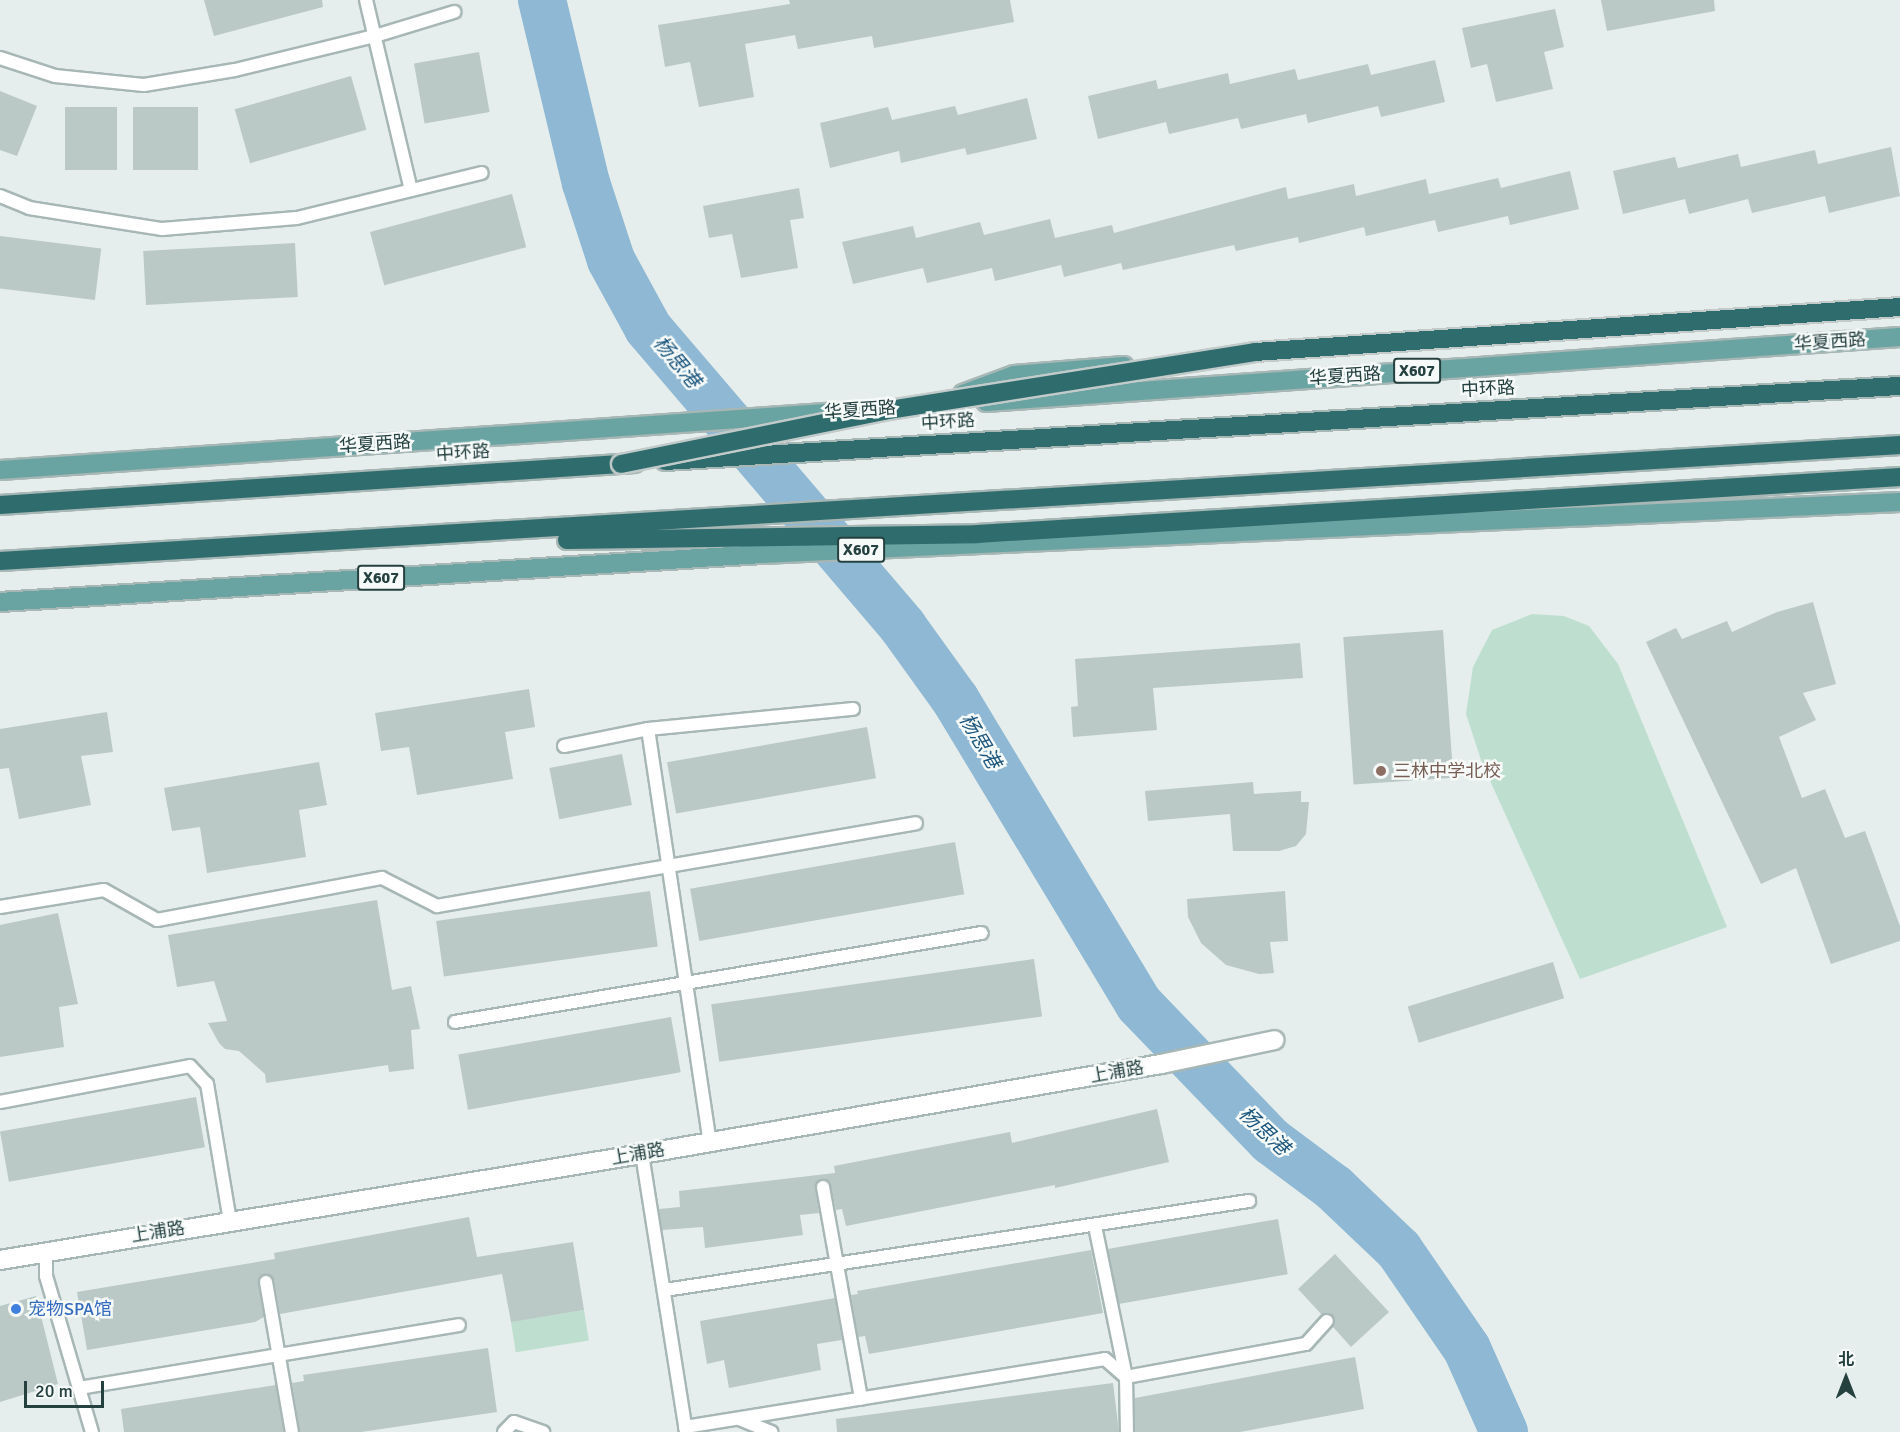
<!DOCTYPE html>
<meta charset="utf-8">
<style>
body{margin:0}
#map{position:relative;width:1900px;height:1432px;overflow:hidden;background:#e5eeec;font-family:Signika,"Noto Sans SC",sans-serif}
div>[style]{position:absolute}
[style*='--x']{left:calc(var(--x)*1px);top:calc(var(--y)*1px);width:calc(var(--w)*1px);rotate:calc(var(--a)*1deg)}
.green>*{inset:0;background:#bedfcf;transform-origin:0 0}
.river>*{height:48px;margin:-24px;padding:0 24px;transform-origin:24px;border-radius:24px;background:#8eb8d3}
.building>*{inset:0;background:#bac9c6;transform-origin:0 0}
.roads{filter:drop-shadow(2px 0 #a7b7b5) drop-shadow(-2px 0 #a7b7b5) drop-shadow(0 2px #a7b7b5) drop-shadow(0 -2px #a7b7b5)}
.lane>*{height:12px;margin:-6px;padding:0 6px;transform-origin:6px;border-radius:6px;background:#fff}
.street>*{height:18px;margin:-9px;padding:0 9px;transform-origin:9px;border-radius:9px;background:#fff}
.primary>*{height:18px;margin:-9px;padding:0 9px;transform-origin:9px;border-radius:9px;background:#6aa4a2}
.highway>*{height:18px;margin:-9px;padding:0 9px;transform-origin:9px;border-radius:9px;background:#2f6c6d}
.bridges{filter:drop-shadow(2px 0 #c2caca) drop-shadow(-2px 0 #c2caca) drop-shadow(0 2px #c2caca) drop-shadow(0 -2px #c2caca)}
.highway-bridge>*{height:18px;margin:-9px;padding:0 9px;transform-origin:9px;border-radius:9px;background:#2f6c6d}
.dots>*{width:16px;height:16px;translate:-50% -50%;box-sizing:border-box;border:3px solid #f6faf9;border-radius:50%}
span{translate:-50% -50%;white-space:nowrap;text-align:center;line-height:1.15;-webkit-text-stroke:5px #f6faf9;paint-order:stroke}
.shield-label span{padding:2px 4px;background:#f6faf9;border:2px solid;border-radius:4px;-webkit-text-stroke-width:0}
.shield-label{font-size:16px;color:#244140;font-weight:700}
.street-label{font-size:18px;color:#244140}
.education-label{font-size:18px;color:#785e54}
.left{translate:0 -50%;text-align:left}
.shop-label{font-size:18px;color:#366cbe}
.water-label{font-size:20px;color:#1d577e;font-style:italic}
.north{position:absolute;left:1816px;top:1348px;width:60px;height:60px;-webkit-text-stroke:4px #f6faf9;paint-order:stroke;rotate:0deg;font-size:16px;font-weight:700;line-height:24px;text-align:center;color:#244140}
.north::after{content:'';display:block;margin:auto;width:21px;height:27px;background:#244140;clip-path:polygon(50% 0,100% 100%,50% 72%,0 100%)}
.scale{position:absolute;left:24px;top:1381px;width:80px;height:27px;box-sizing:border-box;border:3px solid #244140;border-top:0;padding-left:8px;font-size:18px;line-height:21px;white-space:nowrap;color:#244140;-webkit-text-stroke:4px #f6faf9;paint-order:stroke}
</style>
<div id="map">
<div class="green">
<i style="clip-path:polygon(1532px 614px,1564px 616px,1589px 626px,1618px 664px,1727px 927px,1580px 979px,1482px 763px,1466px 714px,1473px 667px,1492px 630px)"></i>
<i style="left:584px;top:1310px;width:31px;height:74px;rotate:81deg"></i>
</div>
<div class="river">
<i style="--x:542;--y:0;--w:188;--a:76.5"></i>
<i style="--x:586;--y:183;--w:81;--a:72"></i>
<i style="--x:611;--y:260;--w:77;--a:61.4"></i>
<i style="--x:648;--y:328;--w:393;--a:49.5"></i>
<i style="--x:903;--y:627;--w:89;--a:54.2"></i>
<i style="--x:955;--y:699;--w:356;--a:58.9"></i>
<i style="--x:1139;--y:1004;--w:190;--a:46.1"></i>
<i style="--x:1271;--y:1141;--w:79;--a:36.7"></i>
<i style="--x:1334;--y:1188;--w:90;--a:43.6"></i>
<i style="--x:1399;--y:1250;--w:120;--a:55.5"></i>
<i style="--x:1467;--y:1349;--w:91;--a:66"></i>
</div>
<div class="building">
<i style="clip-path:polygon(204px 0,322px 0,323px 7px,214px 36px)"></i>
<i style="clip-path:polygon(789px 0,1010px 0,1014px 22px,874px 48px,872px 36px,798px 49px,795px 35px,745px 44px,754px 97px,699px 107px,690px 62px,665px 67px,658px 25px,790px 4px)"></i>
<i style="clip-path:polygon(1601px 0,1714px 0,1715px 11px,1607px 31px)"></i>
<i style="clip-path:polygon(1555px 9px,1564px 47px,1544px 52px,1553px 89px,1496px 102px,1487px 64px,1471px 68px,1462px 28px)"></i>
<i style="left:479px;top:52px;width:61px;height:66px;rotate:80deg"></i>
<i style="clip-path:polygon(1435px 60px,1445px 102px,1381px 117px,1378px 106px,1308px 123px,1306px 114px,1241px 129px,1238px 118px,1169px 134px,1166px 122px,1098px 139px,1088px 96px,1156px 80px,1158px 89px,1228px 73px,1230px 84px,1295px 69px,1298px 80px,1368px 64px,1371px 75px)"></i>
<i style="left:351px;top:76px;width:56px;height:121px;rotate:74deg"></i>
<i style="clip-path:polygon(0 91px,37px 106px,17px 156px,0 150px)"></i>
<i style="clip-path:polygon(1027px 98px,1037px 139px,967px 155px,965px 148px,901px 163px,899px 151px,830px 168px,820px 123px,888px 107px,892px 120px,955px 106px,958px 115px)"></i>
<i style="left:65px;top:107px;width:52px;height:63px"></i>
<i style="left:133px;top:107px;width:65px;height:63px"></i>
<i style="clip-path:polygon(1891px 147px,1900px 196px,1829px 213px,1825px 196px,1752px 213px,1748px 199px,1689px 214px,1685px 199px,1623px 214px,1613px 171px,1675px 157px,1678px 168px,1738px 154px,1741px 167px,1815px 150px,1818px 164px)"></i>
<i style="clip-path:polygon(1570px 171px,1579px 209px,1510px 225px,1508px 216px,1438px 232px,1435px 220px,1366px 236px,1364px 227px,1299px 243px,1298px 237px,1236px 251px,1234px 245px,1123px 270px,1121px 263px,1064px 277px,1061px 265px,995px 281px,992px 268px,927px 283px,923px 268px,853px 284px,842px 242px,913px 226px,916px 238px,980px 222px,984px 235px,1050px 219px,1055px 238px,1112px 225px,1114px 233px,1286px 187px,1288px 199px,1354px 184px,1356px 196px,1426px 179px,1429px 194px,1498px 178px,1501px 188px)"></i>
<i style="clip-path:polygon(799px 188px,804px 218px,790px 220px,798px 268px,741px 278px,732px 234px,709px 238px,703px 206px)"></i>
<i style="left:512px;top:194px;width:55px;height:147px;rotate:75deg"></i>
<i style="left:0;top:236px;width:102px;height:52px;rotate:7deg"></i>
<i style="left:295px;top:243px;width:54px;height:152px;rotate:87deg"></i>
<i style="clip-path:polygon(1813px 602px,1836px 684px,1803px 693px,1816px 720px,1779px 737px,1802px 798px,1825px 789px,1845px 838px,1865px 831px,1900px 926px,1900px 941px,1831px 964px,1796px 868px,1761px 884px,1646px 642px,1676px 628px,1682px 639px,1727px 621px,1732px 632px,1777px 612px)"></i>
<i style="left:1443px;top:630px;width:148px;height:100px;rotate:86deg"></i>
<i style="clip-path:polygon(1300px 643px,1303px 678px,1153px 688px,1157px 730px,1073px 737px,1071px 707px,1078px 706px,1075px 659px)"></i>
<i style="clip-path:polygon(529px 689px,535px 727px,505px 732px,513px 779px,417px 795px,409px 747px,381px 751px,375px 713px)"></i>
<i style="clip-path:polygon(107px 712px,113px 752px,81px 756px,91px 805px,19px 819px,9px 768px,0 769px,0 729px)"></i>
<i style="left:867px;top:727px;width:52px;height:203px;rotate:80deg"></i>
<i style="left:622px;top:754px;width:52px;height:74px;rotate:79deg"></i>
<i style="clip-path:polygon(319px 762px,327px 805px,299px 810px,306px 857px,207px 873px,200px 827px,172px 831px,164px 788px)"></i>
<i style="clip-path:polygon(1253px 782px,1254px 794px,1301px 791px,1301px 802px,1309px 802px,1306px 834px,1296px 846px,1279px 851px,1233px 851px,1230px 814px,1148px 821px,1145px 791px)"></i>
<i style="left:955px;top:842px;width:53px;height:269px;rotate:80deg"></i>
<i style="left:650px;top:891px;width:56px;height:216px;rotate:82deg"></i>
<i style="clip-path:polygon(1285px 891px,1288px 941px,1270px 942px,1274px 973px,1259px 974px,1226px 965px,1201px 943px,1188px 917px,1187px 899px)"></i>
<i style="clip-path:polygon(377px 900px,392px 990px,411px 986px,420px 1029px,411px 1030px,414px 1069px,389px 1072px,388px 1065px,266px 1083px,265px 1074px,239px 1051px,225px 1049px,219px 1043px,208px 1023px,227px 1021px,214px 981px,177px 987px,168px 935px)"></i>
<i style="clip-path:polygon(58px 913px,78px 1004px,59px 1007px,64px 1047px,0 1057px,0 925px)"></i>
<i style="left:1034px;top:959px;width:58px;height:326px;rotate:82deg"></i>
<i style="left:1553px;top:962px;width:38px;height:152px;rotate:73deg"></i>
<i style="left:671px;top:1017px;width:56px;height:216px;rotate:80deg"></i>
<i style="left:196px;top:1097px;width:51px;height:199px;rotate:80deg"></i>
<i style="clip-path:polygon(1157px 1109px,1169px 1162px,1055px 1188px,1055px 1185px,846px 1226px,842px 1209px,836px 1210px,830px 1182px,822px 1179px,815px 1188px,819px 1213px,800px 1215px,803px 1235px,705px 1248px,703px 1227px,662px 1230px,659px 1209px,680px 1207px,679px 1191px,835px 1173px,834px 1166px,1010px 1132px,1012px 1143px)"></i>
<i style="clip-path:polygon(469px 1217px,477px 1257px,573px 1242px,584px 1310px,511px 1322px,502px 1274px,280px 1314px,274px 1280px,265px 1274px,258px 1283px,264px 1317px,255px 1322px,87px 1350px,77px 1292px,275px 1259px,274px 1253px)"></i>
<i style="left:1278px;top:1219px;width:56px;height:173px;rotate:80deg"></i>
<i style="clip-path:polygon(1091px 1250px,1103px 1313px,869px 1354px,865px 1336px,858px 1337px,851px 1295px,858px 1294px,857px 1291px)"></i>
<i style="clip-path:polygon(1335px 1254px,1389px 1312px,1351px 1347px,1333px 1327px,1333px 1315px,1322px 1315px,1298px 1289px)"></i>
<i style="clip-path:polygon(36px 1296px,58px 1384px,0 1402px,0 1306px)"></i>
<i style="clip-path:polygon(835px 1298px,842px 1340px,817px 1344px,821px 1370px,729px 1388px,724px 1360px,707px 1364px,700px 1321px)"></i>
<i style="clip-path:polygon(488px 1348px,497px 1412px,361px 1432px,300px 1432px,292px 1383px,304px 1381px,303px 1375px)"></i>
<i style="clip-path:polygon(1355px 1357px,1364px 1409px,1240px 1432px,1135px 1432px,1135px 1398px)"></i>
<i style="clip-path:polygon(1113px 1383px,1119px 1432px,837px 1432px,836px 1419px)"></i>
<i style="clip-path:polygon(276px 1385px,284px 1432px,124px 1432px,121px 1409px)"></i>
</div>
<div class="roads">
<div class="lane">
<i style="--x:366;--y:0;--w:195;--a:76.7"></i>
<i style="--x:0;--y:58;--w:58;--a:18.1"></i>
<i style="--x:55;--y:76;--w:89;--a:5.8"></i>
<i style="--x:144;--y:85;--w:92;--a:-9.4"></i>
<i style="--x:235;--y:70;--w:144;--a:-13.7"></i>
<i style="--x:375;--y:36;--w:83;--a:-16.9"></i>
<i style="--x:0;--y:196;--w:31;--a:22"></i>
<i style="--x:29;--y:208;--w:135;--a:9"></i>
<i style="--x:162;--y:229;--w:135;--a:-4.7"></i>
<i style="--x:297;--y:218;--w:190;--a:-13.7"></i>
<i style="--x:648;--y:729;--w:418;--a:81.5"></i>
<i style="--x:564;--y:746;--w:86;--a:-11.4"></i>
<i style="--x:648;--y:729;--w:206;--a:-5.6"></i>
<i style="--x:0;--y:907;--w:105;--a:-9.3"></i>
<i style="--x:104;--y:890;--w:61;--a:29.5"></i>
<i style="--x:157;--y:920;--w:229;--a:-10.6"></i>
<i style="--x:382;--y:878;--w:62;--a:27"></i>
<i style="--x:437;--y:906;--w:486;--a:-9.8"></i>
<i style="--x:455;--y:1022;--w:534;--a:-9.59"></i>
<i style="--x:0;--y:1102;--w:193;--a:-10.7"></i>
<i style="--x:190;--y:1066;--w:25;--a:47"></i>
<i style="--x:207;--y:1084;--w:139;--a:80.5"></i>
<i style="--x:642;--y:1154;--w:281;--a:81"></i>
<i style="--x:823;--y:1187;--w:215;--a:79.8"></i>
<i style="--x:1095;--y:1226;--w:154;--a:78.4"></i>
<i style="--x:1126;--y:1377;--w:55;--a:89"></i>
<i style="--x:46;--y:1251;--w:25;--a:90"></i>
<i style="--x:46;--y:1276;--w:163;--a:73.6"></i>
<i style="--x:266;--y:1282;--w:152;--a:80.2"></i>
<i style="--x:665;--y:1290;--w:591;--a:-8.67"></i>
<i style="--x:79;--y:1388;--w:385;--a:-9.4"></i>
<i style="--x:739;--y:1419;--w:35;--a:22"></i>
<i style="--x:685;--y:1427;--w:425;--a:-9.2"></i>
<i style="--x:1105;--y:1359;--w:28;--a:41"></i>
<i style="--x:1126;--y:1377;--w:183;--a:-10.4"></i>
<i style="--x:1306;--y:1344;--w:31;--a:-48"></i>
<i style="--x:504;--y:1432;--w:14;--a:-45"></i>
<i style="--x:514;--y:1422;--w:31;--a:19"></i>
</div>
<div class="street">
<i style="--x:0;--y:1260;--w:651;--a:-9.38"></i>
<i style="--x:642;--y:1154;--w:527;--a:-9.84"></i>
<i style="--x:1161;--y:1064;--w:116;--a:-11.9"></i>
</div>
<div class="primary">
<i style="--x:963;--y:394;--w:54;--a:-20.4"></i>
<i style="--x:1014;--y:375;--w:110;--a:-4.7"></i>
<i style="--x:986;--y:402;--w:916;--a:-4.07"></i>
<i style="--x:0;--y:470;--w:856;--a:-3.95"></i>
<i style="--x:0;--y:602;--w:764;--a:-3.6"></i>
<i style="--x:762;--y:554;--w:1139;--a:-2.62"></i>
</div>
<div class="highway">
<i style="--x:665;--y:461;--w:1237;--a:-3.48"></i>
<i style="--x:0;--y:505;--w:636;--a:-3.78"></i>
<i style="--x:567;--y:540;--w:410;--a:-0.8"></i>
<i style="--x:977;--y:534;--w:925;--a:-3.53"></i>
<i style="--x:0;--y:561;--w:1904;--a:-3.49"></i>
</div>
</div>
<div class="bridges">
<div class="highway-bridge">
<i style="--x:621;--y:464;--w:267;--a:-11.4"></i>
<i style="--x:883;--y:411;--w:377;--a:-9"></i>
<i style="--x:1255;--y:352;--w:647;--a:-3.99"></i>
</div>
</div>
<div class="dots">
<i style="left:1381px;top:771px;background:#8d6e63"></i>
<i style="left:16px;top:1309px;background:#3f7fe0"></i>
</div>
<div class="shield-label">
<span style="left:1417px;top:371px">X607</span>
<span style="left:861px;top:550px">X607</span>
<span style="left:381px;top:578px">X607</span>
</div>
<div class="street-label">
<span style="left:1830px;top:342px;rotate:-4deg">华夏西路</span>
<span style="left:1345px;top:376px;rotate:-4deg">华夏西路</span>
<span style="left:1488px;top:389px;rotate:-3deg">中环路</span>
<span style="left:860px;top:410px;rotate:-4deg">华夏西路</span>
<span style="left:948px;top:422px;rotate:-4deg">中环路</span>
<span style="left:375px;top:444px;rotate:-4deg">华夏西路</span>
<span style="left:463px;top:453px;rotate:-4deg">中环路</span>
<span style="left:1117px;top:1072px;rotate:-10deg">上浦路</span>
<span style="left:638px;top:1154px;rotate:-10deg">上浦路</span>
<span style="left:158px;top:1232px;rotate:-9deg">上浦路</span>
</div>
<div class="education-label">
<span class="left" style="left:1393px;top:771px">三林中学北校</span>
</div>
<div class="shop-label">
<span class="left" style="left:28px;top:1309px">宠物SPA馆</span>
</div>
<div class="water-label">
<span style="left:677px;top:362px;rotate:50deg">杨思港</span>
<span style="left:980px;top:741px;rotate:59deg">杨思港</span>
<span style="left:1264px;top:1131px;rotate:43deg">杨思港</span>
</div>
<div class="north">北</div>
<div class="scale">20 m</div>
</div>
